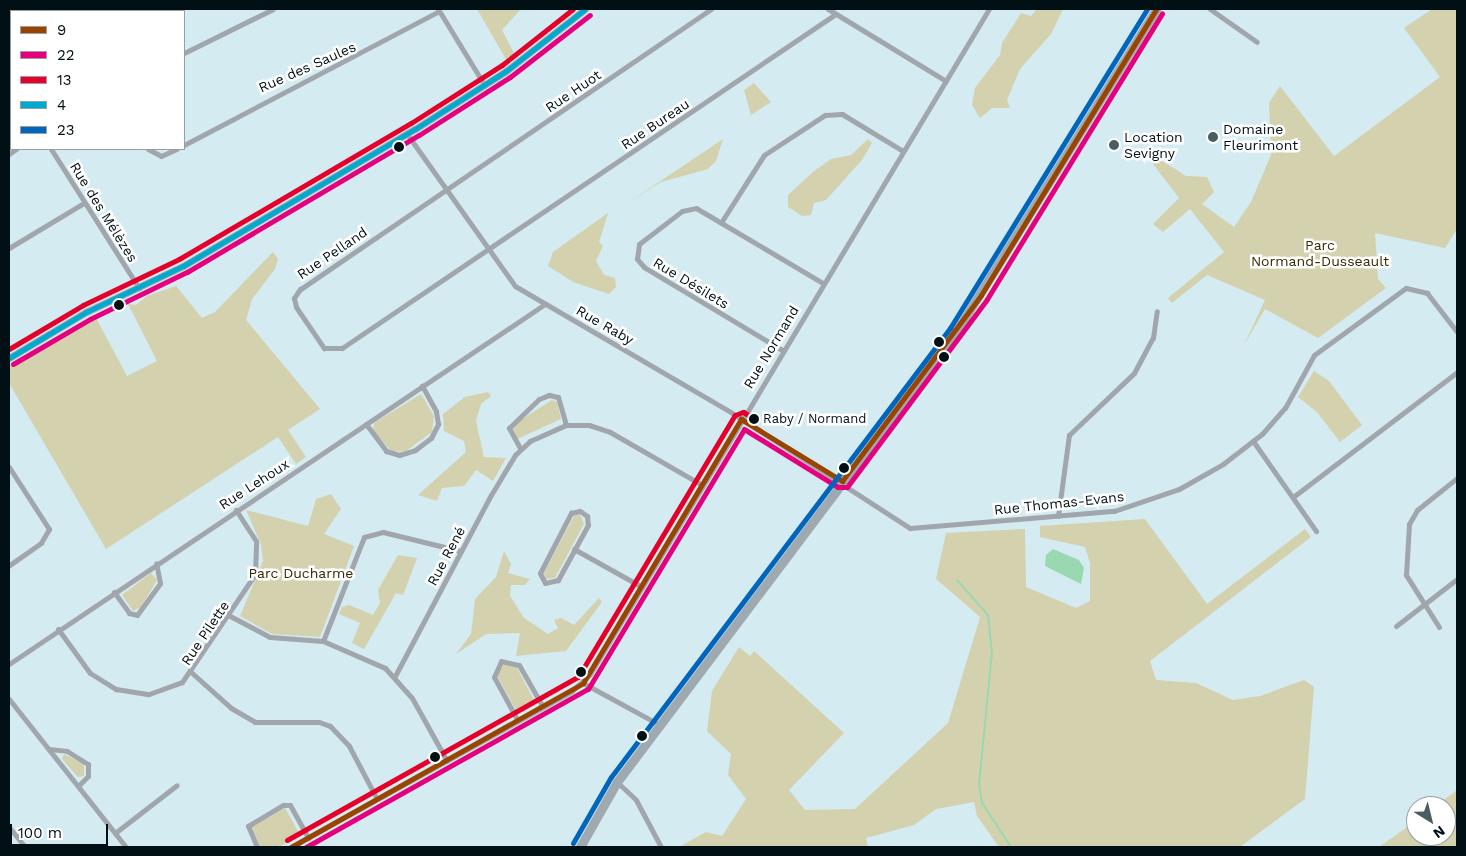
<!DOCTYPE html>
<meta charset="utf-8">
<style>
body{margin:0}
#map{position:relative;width:1466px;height:856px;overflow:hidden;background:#d4ebf1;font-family:"Work Sans",sans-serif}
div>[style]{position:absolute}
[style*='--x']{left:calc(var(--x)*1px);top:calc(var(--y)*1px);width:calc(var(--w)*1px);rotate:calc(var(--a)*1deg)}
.green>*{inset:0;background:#d3d1ae}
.water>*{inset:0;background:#9ad8b2}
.stream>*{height:2px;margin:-1px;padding:0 1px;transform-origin:1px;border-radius:1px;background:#9ad8b2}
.minor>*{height:5px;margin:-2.5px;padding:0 2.5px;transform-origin:2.5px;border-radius:2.5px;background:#a0a6ac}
.tertiary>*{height:7px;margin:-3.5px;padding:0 3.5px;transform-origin:3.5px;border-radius:3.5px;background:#a0a6ac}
.primary>*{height:9px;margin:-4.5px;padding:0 4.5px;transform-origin:4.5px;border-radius:4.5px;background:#9ea9b0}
.bus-1>*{height:5px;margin:-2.5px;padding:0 2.5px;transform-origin:2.5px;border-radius:2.5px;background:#994500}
.bus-2>*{height:5px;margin:-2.5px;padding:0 2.5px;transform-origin:2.5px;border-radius:2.5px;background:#e5007d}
.bus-3>*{height:5px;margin:-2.5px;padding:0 2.5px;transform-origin:2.5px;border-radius:2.5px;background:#e4002b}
.bus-4>*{height:5px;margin:-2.5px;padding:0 2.5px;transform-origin:2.5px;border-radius:2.5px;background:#00a9ce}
.bus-5>*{height:5px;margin:-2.5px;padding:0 2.5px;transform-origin:2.5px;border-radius:2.5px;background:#0065bd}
.dots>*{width:14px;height:14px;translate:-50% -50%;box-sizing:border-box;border:2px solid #fff;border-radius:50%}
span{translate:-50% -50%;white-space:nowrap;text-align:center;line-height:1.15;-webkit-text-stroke:5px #fff;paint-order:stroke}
.bus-label{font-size:13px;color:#001014}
.left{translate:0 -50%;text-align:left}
.street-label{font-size:14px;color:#001014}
.poi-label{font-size:14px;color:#001014}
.park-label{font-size:14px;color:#352901}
.frame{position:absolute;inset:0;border:10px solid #001014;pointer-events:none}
.legend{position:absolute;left:10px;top:10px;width:175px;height:140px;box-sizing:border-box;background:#fff;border:1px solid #999fa1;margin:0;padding:6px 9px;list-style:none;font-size:15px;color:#001014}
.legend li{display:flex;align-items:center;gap:10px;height:25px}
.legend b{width:25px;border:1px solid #999fa1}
.north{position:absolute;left:1406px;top:796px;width:50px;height:50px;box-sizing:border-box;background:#fff;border:1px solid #999fa1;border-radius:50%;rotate:144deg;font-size:14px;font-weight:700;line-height:20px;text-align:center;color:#001014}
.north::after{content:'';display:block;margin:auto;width:18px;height:22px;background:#4a5d61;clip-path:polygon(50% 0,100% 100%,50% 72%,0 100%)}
.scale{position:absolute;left:10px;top:824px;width:98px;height:22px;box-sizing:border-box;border:2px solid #001014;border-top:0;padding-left:6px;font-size:15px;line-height:18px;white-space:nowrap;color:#001014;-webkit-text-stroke:4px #fff;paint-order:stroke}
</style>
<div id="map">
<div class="green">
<i style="clip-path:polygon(477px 9px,521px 9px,502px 30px,516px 57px,507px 61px)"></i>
<i style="clip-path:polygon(1037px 9px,1063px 9px,1051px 34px,1020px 69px,1007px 100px,1010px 108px,992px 108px,980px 118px,972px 105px,975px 88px,1000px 55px,1002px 43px,1021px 13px,1031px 16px)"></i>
<i style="clip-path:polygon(1432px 9px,1457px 9px,1457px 229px,1445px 248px,1375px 233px,1378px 279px,1386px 288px,1318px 338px,1265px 309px,1244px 345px,1265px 300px,1207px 275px,1172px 303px,1168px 298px,1224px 252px,1190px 209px,1163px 232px,1153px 224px,1179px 198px,1140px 147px,1186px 176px,1207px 177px,1214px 192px,1202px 204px,1234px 227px,1251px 202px,1271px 155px,1269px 103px,1280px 86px,1334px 156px,1440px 77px,1404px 28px)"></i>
<i style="clip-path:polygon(754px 83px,771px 102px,751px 115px,744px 90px)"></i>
<i style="clip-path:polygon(723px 139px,716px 161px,708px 169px,661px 182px,628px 203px)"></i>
<i style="clip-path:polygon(868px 139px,872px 143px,862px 160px,826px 200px,814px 203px,811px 215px,802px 216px,788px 207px,788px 195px,813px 172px,831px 159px,851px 155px)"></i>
<i style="clip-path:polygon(608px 213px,599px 242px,603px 246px,596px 261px,604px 275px,615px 278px,616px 287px,609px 294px,573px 282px,548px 266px,553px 252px)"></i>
<i style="clip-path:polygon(273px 252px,278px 259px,275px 269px,252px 299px,246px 320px,320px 409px,288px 430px,306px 457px,296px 464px,278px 437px,106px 549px,9px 383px,9px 366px,95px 316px,127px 376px,157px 361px,128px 304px,136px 305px,147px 296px,176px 286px,202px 318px,215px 312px)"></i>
<i style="clip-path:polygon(1314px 371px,1329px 381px,1362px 425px,1340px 442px,1317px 412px,1298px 397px)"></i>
<i style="clip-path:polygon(488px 392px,491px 396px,481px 404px,476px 421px,484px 457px,506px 458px,493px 481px,476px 470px,464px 486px,442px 488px,437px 501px,418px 495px,466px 452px,464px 441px,444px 431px,443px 414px,465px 397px)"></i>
<i style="clip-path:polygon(421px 394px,434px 416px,432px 432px,406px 451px,392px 452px,373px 431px,374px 423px)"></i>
<i style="clip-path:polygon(552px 400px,557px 402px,561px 419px,517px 439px,512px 432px,516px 423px)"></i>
<i style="clip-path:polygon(331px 494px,341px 509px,324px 534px,354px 546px,320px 637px,272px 634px,240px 616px,263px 561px,261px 544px,246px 510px,308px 526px,316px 499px)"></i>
<i style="clip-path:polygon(580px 514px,584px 524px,555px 578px,546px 579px,544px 573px,574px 516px)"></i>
<i style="clip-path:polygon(1145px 519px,1207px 604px,1305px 529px,1311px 537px,1150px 661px,1156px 680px,1196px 683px,1233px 700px,1260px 696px,1304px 680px,1314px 687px,1305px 799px,1240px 847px,999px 847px,977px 816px,974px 802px,936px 809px,914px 825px,866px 838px,868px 847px,679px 847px,706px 832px,722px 836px,746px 799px,728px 775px,731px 754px,707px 731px,712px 691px,739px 647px,750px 656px,754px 651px,844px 733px,789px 790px,805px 810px,855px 809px,948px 723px,980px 617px,936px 579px,946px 533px,1025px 529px,1026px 587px,1076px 608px,1090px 601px,1090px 563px,1085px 547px,1040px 537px,1040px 526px)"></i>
<i style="clip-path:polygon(504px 551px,511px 564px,508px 573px,530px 579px,525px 585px,511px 585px,510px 596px,524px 618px,548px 634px,558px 628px,554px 620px,561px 618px,574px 625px,599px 598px,602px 602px,566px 651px,516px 656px,520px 633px,486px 634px,456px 654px,471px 634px,475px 599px,496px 577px)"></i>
<i style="clip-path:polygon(398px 555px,417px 558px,403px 595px,396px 593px,364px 649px,352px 643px,360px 623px,339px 614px,342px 607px,349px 605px,373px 615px,380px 603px,378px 590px)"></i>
<i style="clip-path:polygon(151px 573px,157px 580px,141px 607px,133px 611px,122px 595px)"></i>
<i style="clip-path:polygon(505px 663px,516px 666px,535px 702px,521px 711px,516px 710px,496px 674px)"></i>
<i style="clip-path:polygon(64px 754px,84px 764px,84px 776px,78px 777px,62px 759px)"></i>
<i style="clip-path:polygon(1457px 790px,1457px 847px,1379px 847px,1416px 821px,1416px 836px,1446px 836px,1446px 806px,1436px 806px)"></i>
<i style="clip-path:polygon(285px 808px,300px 835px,279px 847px,260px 847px,252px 827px)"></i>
</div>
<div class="water">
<i style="clip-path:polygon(1053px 549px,1079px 560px,1084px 568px,1081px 584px,1045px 566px,1046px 555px)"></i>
</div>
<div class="stream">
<i style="--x:957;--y:580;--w:47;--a:48.5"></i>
<i style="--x:988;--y:615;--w:37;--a:84"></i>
<i style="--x:992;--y:652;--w:133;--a:95.6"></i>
<i style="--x:979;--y:784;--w:19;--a:81"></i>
<i style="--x:982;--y:803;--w:53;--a:56.6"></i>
</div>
<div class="minor">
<i style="--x:15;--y:9;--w:6;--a:18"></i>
<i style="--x:438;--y:9;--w:90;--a:58.6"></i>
<i style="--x:711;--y:9;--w:497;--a:145.7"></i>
<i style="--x:300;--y:289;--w:11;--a:124"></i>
<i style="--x:294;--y:298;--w:9;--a:77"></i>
<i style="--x:296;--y:307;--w:50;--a:55.7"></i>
<i style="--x:324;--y:348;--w:18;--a:0"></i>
<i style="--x:342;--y:348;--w:594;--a:-34.09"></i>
<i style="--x:828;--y:9;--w:138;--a:31.4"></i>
<i style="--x:1210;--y:9;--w:57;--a:35.1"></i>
<i style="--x:98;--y:11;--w:4;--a:-27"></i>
<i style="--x:184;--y:53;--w:99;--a:-26.3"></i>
<i style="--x:9;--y:103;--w:3;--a:45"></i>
<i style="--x:407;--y:134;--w:186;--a:54.6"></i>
<i style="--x:515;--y:286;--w:251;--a:30.3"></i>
<i style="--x:732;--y:413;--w:212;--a:32.9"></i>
<i style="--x:910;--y:528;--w:205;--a:-4.8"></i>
<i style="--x:1114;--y:511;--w:69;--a:-18.7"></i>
<i style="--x:1179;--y:489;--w:51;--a:-29.6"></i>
<i style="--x:1223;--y:464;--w:49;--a:-37.6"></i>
<i style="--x:1262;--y:434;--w:35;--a:-49"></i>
<i style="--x:1285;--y:408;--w:60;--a:-61.3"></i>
<i style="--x:1314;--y:355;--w:114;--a:-36.1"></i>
<i style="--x:1406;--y:288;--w:22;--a:13"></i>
<i style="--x:1427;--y:293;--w:49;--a:52.4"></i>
<i style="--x:184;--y:145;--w:288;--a:-27.7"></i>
<i style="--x:51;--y:149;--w:165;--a:57.7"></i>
<i style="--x:148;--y:149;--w:15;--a:28"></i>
<i style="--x:161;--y:156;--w:17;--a:-24"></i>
<i style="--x:9;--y:154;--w:9;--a:-36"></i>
<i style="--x:722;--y:221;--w:78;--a:-57.5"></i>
<i style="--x:764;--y:155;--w:73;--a:-33.3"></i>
<i style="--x:825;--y:115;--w:17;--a:-3"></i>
<i style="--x:842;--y:114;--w:71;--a:31.2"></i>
<i style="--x:9;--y:248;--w:87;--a:-31"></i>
<i style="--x:782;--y:350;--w:161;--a:-149"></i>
<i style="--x:644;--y:267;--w:11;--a:-131"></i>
<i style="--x:637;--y:259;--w:15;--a:-82"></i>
<i style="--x:639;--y:244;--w:54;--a:-37.5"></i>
<i style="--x:682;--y:211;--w:14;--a:-12"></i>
<i style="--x:696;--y:208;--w:147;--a:30.6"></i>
<i style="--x:366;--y:424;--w:34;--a:53"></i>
<i style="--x:386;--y:451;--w:14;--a:17"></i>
<i style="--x:399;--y:455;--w:17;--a:-17"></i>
<i style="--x:415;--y:450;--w:20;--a:-37"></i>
<i style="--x:431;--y:438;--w:16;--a:-63"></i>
<i style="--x:438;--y:424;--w:13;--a:-99"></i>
<i style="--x:436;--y:411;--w:29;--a:-119"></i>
<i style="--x:1253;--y:441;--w:110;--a:55"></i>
<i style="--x:520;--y:448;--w:23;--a:-119"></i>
<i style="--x:509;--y:428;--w:42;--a:-44"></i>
<i style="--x:539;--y:399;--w:11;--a:-22"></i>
<i style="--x:549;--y:395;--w:9;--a:13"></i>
<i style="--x:558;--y:397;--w:29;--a:74"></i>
<i style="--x:9;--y:467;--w:74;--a:57.2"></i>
<i style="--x:49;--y:529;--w:16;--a:120"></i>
<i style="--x:41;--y:543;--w:39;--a:145"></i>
<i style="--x:1293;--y:497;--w:206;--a:-37.3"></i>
<i style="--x:580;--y:511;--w:9;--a:36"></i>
<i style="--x:587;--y:516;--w:9;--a:84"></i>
<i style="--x:588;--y:525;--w:63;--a:118.6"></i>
<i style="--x:558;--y:580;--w:13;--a:167"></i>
<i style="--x:545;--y:583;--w:11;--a:-117"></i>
<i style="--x:540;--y:573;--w:68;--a:-62.7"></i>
<i style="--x:571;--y:513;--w:9;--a:-13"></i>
<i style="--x:1058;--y:516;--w:82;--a:-82.3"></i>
<i style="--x:1069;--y:435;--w:90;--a:-43.6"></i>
<i style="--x:1134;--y:373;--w:40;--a:-62"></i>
<i style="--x:1153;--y:338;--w:27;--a:-82"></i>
<i style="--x:574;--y:549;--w:78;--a:29.2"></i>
<i style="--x:114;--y:592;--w:26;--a:54"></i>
<i style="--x:129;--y:613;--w:8;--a:14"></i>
<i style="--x:137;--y:615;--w:39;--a:-54"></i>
<i style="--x:160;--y:583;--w:20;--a:-101"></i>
<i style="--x:230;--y:616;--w:45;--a:27.7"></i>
<i style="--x:270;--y:637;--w:53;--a:4.3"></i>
<i style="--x:323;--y:641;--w:68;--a:23.5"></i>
<i style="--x:385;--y:668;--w:40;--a:48"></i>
<i style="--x:412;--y:698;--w:72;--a:60.9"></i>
<i style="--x:1396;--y:626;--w:77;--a:-37.6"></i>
<i style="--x:1439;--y:627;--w:62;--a:-122.4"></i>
<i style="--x:1406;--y:575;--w:51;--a:-86.6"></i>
<i style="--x:1409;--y:524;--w:16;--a:-60"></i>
<i style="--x:1417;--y:510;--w:51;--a:-38.7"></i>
<i style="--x:58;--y:629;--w:54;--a:54"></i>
<i style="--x:90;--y:673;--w:31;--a:32"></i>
<i style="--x:116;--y:689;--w:33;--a:9"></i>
<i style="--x:149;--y:694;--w:35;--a:-20"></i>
<i style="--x:182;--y:682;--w:130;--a:-55.9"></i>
<i style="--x:255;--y:574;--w:33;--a:-88"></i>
<i style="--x:256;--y:541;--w:37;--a:-123"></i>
<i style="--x:323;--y:641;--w:112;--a:-68.5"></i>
<i style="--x:364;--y:537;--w:20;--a:-15"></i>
<i style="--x:383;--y:532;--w:80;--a:13.7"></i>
<i style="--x:9;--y:664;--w:646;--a:-33.89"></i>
<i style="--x:192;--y:673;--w:52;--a:41.9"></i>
<i style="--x:231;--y:708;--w:28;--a:30"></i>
<i style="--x:255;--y:722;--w:64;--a:0"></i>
<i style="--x:319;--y:722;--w:12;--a:20"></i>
<i style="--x:330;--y:726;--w:28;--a:46"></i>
<i style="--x:349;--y:746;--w:60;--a:62.2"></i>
<i style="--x:395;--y:676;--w:205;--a:-62.1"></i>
<i style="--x:491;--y:495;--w:47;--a:-59"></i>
<i style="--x:515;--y:455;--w:21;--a:-43"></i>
<i style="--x:530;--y:441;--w:39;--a:-24"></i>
<i style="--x:566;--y:425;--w:23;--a:0"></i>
<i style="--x:589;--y:425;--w:22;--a:18"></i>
<i style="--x:610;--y:432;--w:106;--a:29.9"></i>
<i style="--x:583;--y:683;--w:88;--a:28.6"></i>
<i style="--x:9;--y:699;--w:189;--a:51.7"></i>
<i style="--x:518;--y:721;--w:50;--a:-118.6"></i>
<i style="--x:494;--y:677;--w:17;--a:-66"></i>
<i style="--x:501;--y:661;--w:18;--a:13"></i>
<i style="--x:519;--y:665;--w:48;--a:60.3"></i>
<i style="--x:49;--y:749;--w:18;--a:6"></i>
<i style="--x:67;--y:751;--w:25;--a:32"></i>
<i style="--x:88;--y:764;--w:12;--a:90"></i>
<i style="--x:88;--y:776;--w:14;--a:135"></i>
<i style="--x:617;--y:782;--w:26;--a:43"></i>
<i style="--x:636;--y:800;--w:53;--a:62"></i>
<i style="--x:9;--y:827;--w:26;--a:51"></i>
<i style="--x:115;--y:833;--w:78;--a:-37.7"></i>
<i style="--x:257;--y:847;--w:23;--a:-113"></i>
<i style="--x:248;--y:826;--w:41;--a:-31"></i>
<i style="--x:283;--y:805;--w:7;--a:0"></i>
<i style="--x:290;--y:805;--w:38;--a:61"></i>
<i style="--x:291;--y:847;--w:321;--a:-29"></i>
<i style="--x:572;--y:691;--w:25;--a:-43"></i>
<i style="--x:590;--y:674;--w:776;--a:-59.04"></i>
</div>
<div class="tertiary">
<i style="--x:9;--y:358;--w:90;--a:-30.9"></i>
<i style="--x:86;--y:312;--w:107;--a:-25.4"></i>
<i style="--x:183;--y:266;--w:269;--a:-30.6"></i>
<i style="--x:415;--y:129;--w:108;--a:-32.5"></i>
<i style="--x:506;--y:71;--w:100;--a:-38.1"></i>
</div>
<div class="primary">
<i style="--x:580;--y:847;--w:75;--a:-60.4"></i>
<i style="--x:617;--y:782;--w:563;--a:-53.01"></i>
<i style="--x:956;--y:332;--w:380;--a:-58.2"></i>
</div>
<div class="bus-1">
<i style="--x:741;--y:419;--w:119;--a:31.5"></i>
<i style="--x:842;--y:481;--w:232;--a:-53.2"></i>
<i style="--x:981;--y:295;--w:335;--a:-58.5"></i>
<i style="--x:291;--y:847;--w:335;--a:-29.3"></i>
<i style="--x:583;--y:683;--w:308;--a:-59.1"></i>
</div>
<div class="bus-2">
<i style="--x:13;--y:364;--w:89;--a:-30.3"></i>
<i style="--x:90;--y:319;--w:108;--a:-25.9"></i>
<i style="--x:187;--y:272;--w:269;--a:-30.6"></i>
<i style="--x:419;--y:135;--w:108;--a:-32.5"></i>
<i style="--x:510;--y:77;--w:101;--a:-37.8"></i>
<i style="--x:306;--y:847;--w:323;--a:-29.3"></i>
<i style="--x:588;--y:689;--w:303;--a:-59"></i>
<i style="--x:744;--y:429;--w:110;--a:31.7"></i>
<i style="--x:838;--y:487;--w:9;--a:0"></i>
<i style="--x:847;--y:487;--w:234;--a:-53.3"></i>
<i style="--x:987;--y:299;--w:335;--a:-58.5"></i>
</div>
<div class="bus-3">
<i style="--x:9;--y:349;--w:86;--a:-30.7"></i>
<i style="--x:83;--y:305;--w:106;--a:-25.6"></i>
<i style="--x:179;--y:259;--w:269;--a:-30.4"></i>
<i style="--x:411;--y:123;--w:108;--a:-32.5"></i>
<i style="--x:502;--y:65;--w:90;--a:-38.3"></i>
<i style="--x:287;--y:840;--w:334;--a:-29.3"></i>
<i style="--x:578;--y:677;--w:305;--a:-59.1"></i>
<i style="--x:735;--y:415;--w:9;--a:-21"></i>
<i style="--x:743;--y:412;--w:14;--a:30"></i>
</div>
<div class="bus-4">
<i style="--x:9;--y:358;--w:90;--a:-30.9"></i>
<i style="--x:86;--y:312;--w:107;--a:-25.4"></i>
<i style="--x:183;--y:266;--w:269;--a:-30.6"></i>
<i style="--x:415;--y:129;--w:108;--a:-32.5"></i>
<i style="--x:506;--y:71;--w:100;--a:-38.1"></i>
</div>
<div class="bus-5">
<i style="--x:573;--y:843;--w:76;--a:-60.1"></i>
<i style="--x:611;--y:777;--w:563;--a:-52.95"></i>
<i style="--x:950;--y:328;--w:375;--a:-58.3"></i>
</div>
<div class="dots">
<i style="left:1213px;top:137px;background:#4a5d61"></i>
<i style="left:1114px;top:145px;background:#4a5d61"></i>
<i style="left:399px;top:147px;background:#001014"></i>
<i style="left:119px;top:305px;background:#001014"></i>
<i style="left:939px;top:342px;background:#001014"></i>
<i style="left:944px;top:357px;background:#001014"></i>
<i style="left:754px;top:419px;background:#001014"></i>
<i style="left:844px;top:468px;background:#001014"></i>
<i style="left:581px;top:672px;background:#001014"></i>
<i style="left:642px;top:736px;background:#001014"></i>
<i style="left:435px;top:757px;background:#001014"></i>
</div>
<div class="bus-label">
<span class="left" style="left:763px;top:419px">Raby / Normand</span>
</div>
<div class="street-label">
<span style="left:307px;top:67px;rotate:-24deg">Rue des Saules</span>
<span style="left:573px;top:91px;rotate:-34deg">Rue Huot</span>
<span style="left:655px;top:124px;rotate:-34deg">Rue Bureau</span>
<span style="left:104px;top:212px;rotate:58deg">Rue des Mélèzes</span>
<span style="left:332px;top:253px;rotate:-34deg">Rue Pelland</span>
<span style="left:691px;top:283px;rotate:31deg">Rue Désilets</span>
<span style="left:605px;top:325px;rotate:30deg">Rue Raby</span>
<span style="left:771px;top:347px;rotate:-59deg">Rue Normand</span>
<span style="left:254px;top:484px;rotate:-33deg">Rue Lehoux</span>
<span style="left:1059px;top:503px;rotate:-6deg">Rue Thomas-Evans</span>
<span style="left:446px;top:556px;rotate:-62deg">Rue René</span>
<span style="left:205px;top:633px;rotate:-56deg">Rue Pilette</span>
</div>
<div class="poi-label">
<span class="left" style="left:1223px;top:137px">Domaine<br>Fleurimont</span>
<span class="left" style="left:1124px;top:145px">Location<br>Sevigny</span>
</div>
<div class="park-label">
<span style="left:1320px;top:253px">Parc<br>Normand-Dusseault</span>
<span style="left:301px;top:573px">Parc Ducharme</span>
</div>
<div class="frame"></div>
<ul class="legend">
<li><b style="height:6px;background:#994500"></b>9</li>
<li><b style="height:6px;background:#e5007d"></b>22</li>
<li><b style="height:6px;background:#e4002b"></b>13</li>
<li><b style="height:6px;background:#00a9ce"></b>4</li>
<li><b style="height:6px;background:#0065bd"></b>23</li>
</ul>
<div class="north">N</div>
<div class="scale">100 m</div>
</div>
